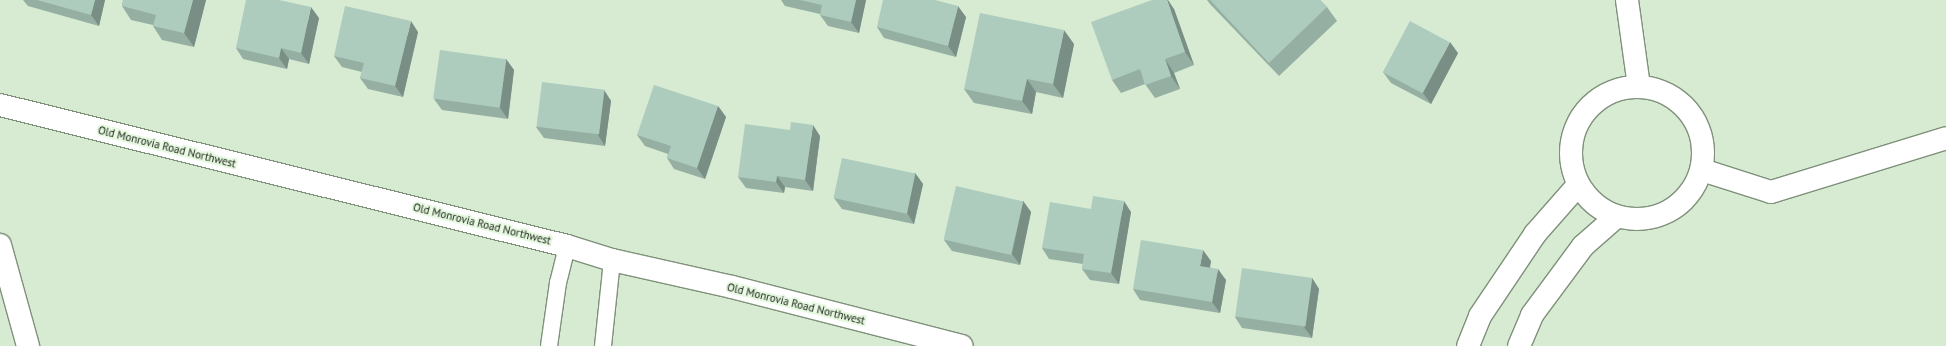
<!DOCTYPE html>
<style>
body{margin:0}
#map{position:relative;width:1946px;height:346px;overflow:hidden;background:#d7ead2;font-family:"PT Sans",sans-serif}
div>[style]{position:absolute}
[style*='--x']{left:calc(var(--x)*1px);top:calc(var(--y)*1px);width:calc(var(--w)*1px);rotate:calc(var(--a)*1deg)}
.roads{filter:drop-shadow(1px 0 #7f917a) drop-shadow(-1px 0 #7f917a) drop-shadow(0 1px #7f917a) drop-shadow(0 -1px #7f917a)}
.lane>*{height:16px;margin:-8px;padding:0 8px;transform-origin:8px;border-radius:8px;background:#fff}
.street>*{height:22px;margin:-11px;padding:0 11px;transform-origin:11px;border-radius:11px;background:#fff}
.street>.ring{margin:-11px;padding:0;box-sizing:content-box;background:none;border:22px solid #fff;border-radius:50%}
.secondary>*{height:22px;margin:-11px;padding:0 11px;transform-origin:11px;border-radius:11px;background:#fff}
.wall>*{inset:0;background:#95afa3}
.shaded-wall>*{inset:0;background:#798f85}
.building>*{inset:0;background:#adccbe;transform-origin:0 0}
span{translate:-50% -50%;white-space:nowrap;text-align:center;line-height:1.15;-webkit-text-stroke:4px #e5f8df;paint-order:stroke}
.street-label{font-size:11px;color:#151c13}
</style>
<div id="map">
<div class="roads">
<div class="lane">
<i style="--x:549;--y:346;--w:64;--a:-81.9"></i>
<i style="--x:558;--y:283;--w:38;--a:-76"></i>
<i style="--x:603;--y:346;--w:86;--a:-84"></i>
</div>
<div class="street">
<i style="--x:1627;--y:0;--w:87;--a:82.1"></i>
<i class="ring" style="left:1571px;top:87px;width:110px;height:110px"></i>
<i style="--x:1702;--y:170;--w:72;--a:17.7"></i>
<i style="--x:1771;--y:192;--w:183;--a:-17.1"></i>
<i style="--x:0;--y:245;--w:105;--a:74.5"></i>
<i style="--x:1468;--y:346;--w:32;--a:-68"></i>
<i style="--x:1480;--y:316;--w:99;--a:-56.1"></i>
<i style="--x:1535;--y:234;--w:65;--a:-48.7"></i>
<i style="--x:1519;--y:346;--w:34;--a:-67"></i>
<i style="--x:1532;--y:315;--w:86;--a:-53.5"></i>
<i style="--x:1583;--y:246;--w:44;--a:-41.3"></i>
</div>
<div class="secondary">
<i style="--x:0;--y:105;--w:584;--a:13.96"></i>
<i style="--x:567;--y:246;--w:47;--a:17.3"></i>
<i style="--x:612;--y:260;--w:123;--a:12.7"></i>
<i style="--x:732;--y:287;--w:237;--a:14.4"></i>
</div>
</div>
<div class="wall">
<i style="clip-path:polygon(23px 0,105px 0,99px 26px,28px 6px)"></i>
<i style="clip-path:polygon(123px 0,206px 0,194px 47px,162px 40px,153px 26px,153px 25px,131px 20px,122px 6px)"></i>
<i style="clip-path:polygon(781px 0,866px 0,859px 33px,828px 26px,820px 15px,820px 14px,785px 6px)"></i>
<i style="clip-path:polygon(1207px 0,1320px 0,1327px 7px,1337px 21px,1279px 76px,1210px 4px)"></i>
<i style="clip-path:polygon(1174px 9px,1194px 65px,1174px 73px,1180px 89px,1155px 98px,1145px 84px,1121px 93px,1112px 80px)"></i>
<i style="clip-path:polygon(966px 17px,956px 57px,884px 38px,877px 27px)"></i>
<i style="clip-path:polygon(319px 18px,309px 64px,289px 59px,287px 69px,243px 59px,236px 48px)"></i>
<i style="clip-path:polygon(418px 32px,403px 97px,368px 89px,360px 78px,362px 72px,342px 67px,334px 56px)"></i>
<i style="clip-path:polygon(1074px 44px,1063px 98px,1036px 92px,1032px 114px,974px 103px,964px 89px)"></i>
<i style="clip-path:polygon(1458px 53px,1431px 104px,1391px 83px,1383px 72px)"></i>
<i style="clip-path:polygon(506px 59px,514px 70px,508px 119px,442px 110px,434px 99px)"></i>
<i style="clip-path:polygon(604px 90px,611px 101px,605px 146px,544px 138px,536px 127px)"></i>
<i style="clip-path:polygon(718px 106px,726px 117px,705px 179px,674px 169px,667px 158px,668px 154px,645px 146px,637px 135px)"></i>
<i style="clip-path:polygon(820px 136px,813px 191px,785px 187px,784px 193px,746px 188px,738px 177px)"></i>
<i style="clip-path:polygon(915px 173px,923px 184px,914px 224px,842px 209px,834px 198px)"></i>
<i style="clip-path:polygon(1023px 201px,1031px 212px,1020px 265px,952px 251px,944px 240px)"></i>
<i style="clip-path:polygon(1091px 209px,1131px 212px,1119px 284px,1090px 280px,1082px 269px,1083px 264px,1049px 259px,1042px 248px)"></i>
<i style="clip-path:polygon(1211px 261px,1210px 267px,1226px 280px,1220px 313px,1140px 300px,1133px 289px)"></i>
<i style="clip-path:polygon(1312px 278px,1319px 289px,1312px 338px,1242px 328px,1235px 317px)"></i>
</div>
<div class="shaded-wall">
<i style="clip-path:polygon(95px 0,105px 0,99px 26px,91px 15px)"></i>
<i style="clip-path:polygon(193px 0,206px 0,194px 47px,184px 33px)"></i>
<i style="clip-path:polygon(856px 0,866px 0,859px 33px,851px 22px)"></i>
<i style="clip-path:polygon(1167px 0,1168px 0,1174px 9px,1194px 65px,1185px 52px)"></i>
<i style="clip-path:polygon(958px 6px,966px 17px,956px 57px,948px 46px)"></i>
<i style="clip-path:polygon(311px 7px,319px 18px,309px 64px,301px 53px)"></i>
<i style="clip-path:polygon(411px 21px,418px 32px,403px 97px,395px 86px)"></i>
<i style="clip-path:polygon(1064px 30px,1074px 44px,1063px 98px,1053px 84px)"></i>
<i style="clip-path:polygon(1450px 42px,1458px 53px,1431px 104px,1423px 93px)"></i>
<i style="clip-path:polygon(281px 48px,289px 59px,287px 69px,279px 58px)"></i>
<i style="clip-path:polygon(506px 59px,514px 70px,508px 119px,500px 108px)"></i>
<i style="clip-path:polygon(1165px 59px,1174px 73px,1180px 89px,1171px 76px)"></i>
<i style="clip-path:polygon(1027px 79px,1036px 92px,1032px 114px,1022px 101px)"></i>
<i style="clip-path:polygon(604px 90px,611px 101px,605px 146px,598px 135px)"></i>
<i style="clip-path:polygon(718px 106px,726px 117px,705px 179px,697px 168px)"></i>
<i style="clip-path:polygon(813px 125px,820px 136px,813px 191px,805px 180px)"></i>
<i style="clip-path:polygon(915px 173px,923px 184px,914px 224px,907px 213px)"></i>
<i style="clip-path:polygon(777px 176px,785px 187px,784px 193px,776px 182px)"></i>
<i style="clip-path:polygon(1023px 201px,1031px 212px,1020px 265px,1012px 254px)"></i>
<i style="clip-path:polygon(1124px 201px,1131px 212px,1119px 284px,1111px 273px)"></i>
<i style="clip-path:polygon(1203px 250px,1211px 261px,1208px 277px,1200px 266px)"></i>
<i style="clip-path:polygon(1218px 269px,1226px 280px,1220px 313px,1212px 302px)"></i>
<i style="clip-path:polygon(1312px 278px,1319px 289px,1312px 338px,1304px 327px)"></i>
</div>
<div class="building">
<i style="clip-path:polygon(37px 0,95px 0,91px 15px)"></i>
<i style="clip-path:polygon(123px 0,193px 0,184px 33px,153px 26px,156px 15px,122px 6px)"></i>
<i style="clip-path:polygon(246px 0,279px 0,311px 7px,301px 53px,281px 48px,279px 58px,236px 48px)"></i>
<i style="clip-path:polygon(800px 0,856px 0,851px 22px,820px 15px,822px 5px)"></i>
<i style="clip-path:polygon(883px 0,935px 0,958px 6px,948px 46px,877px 27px)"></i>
<i style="clip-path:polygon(1152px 0,1167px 0,1185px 52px,1165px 59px,1171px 76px,1145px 85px,1140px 69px,1112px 80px,1091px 22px)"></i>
<i style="clip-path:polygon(1210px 0,1320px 0,1327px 7px,1269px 63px)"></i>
<i style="clip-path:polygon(345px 6px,411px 21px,395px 86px,360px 78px,364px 63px,334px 56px)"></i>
<i style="clip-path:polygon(980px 13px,1064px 30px,1053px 84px,1027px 79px,1022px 101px,964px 89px)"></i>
<i style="left:1410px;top:21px;width:45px;height:58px;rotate:28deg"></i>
<i style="left:440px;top:50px;width:67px;height:49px;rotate:8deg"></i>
<i style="left:542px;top:82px;width:63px;height:45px;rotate:7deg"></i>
<i style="clip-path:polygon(654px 85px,718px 106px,697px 168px,667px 158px,671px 146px,637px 135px)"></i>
<i style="clip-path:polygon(791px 122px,813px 125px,805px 180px,777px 176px,776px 182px,738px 177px,745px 124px,790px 130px)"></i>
<i style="left:842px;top:158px;width:75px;height:41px;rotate:12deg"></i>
<i style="left:956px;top:186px;width:69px;height:55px;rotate:13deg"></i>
<i style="clip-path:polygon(1093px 196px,1124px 201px,1111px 273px,1082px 269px,1084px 254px,1042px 248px,1050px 202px,1091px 209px)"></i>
<i style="clip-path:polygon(1141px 240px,1203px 250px,1200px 266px,1218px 269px,1212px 302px,1133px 289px)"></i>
<i style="left:1242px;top:268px;width:71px;height:49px;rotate:8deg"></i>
</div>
<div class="street-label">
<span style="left:167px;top:147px;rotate:14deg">Old Monrovia Road Northwest</span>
<span style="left:482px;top:224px;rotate:14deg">Old Monrovia Road Northwest</span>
<span style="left:796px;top:304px;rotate:14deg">Old Monrovia Road Northwest</span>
</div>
</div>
